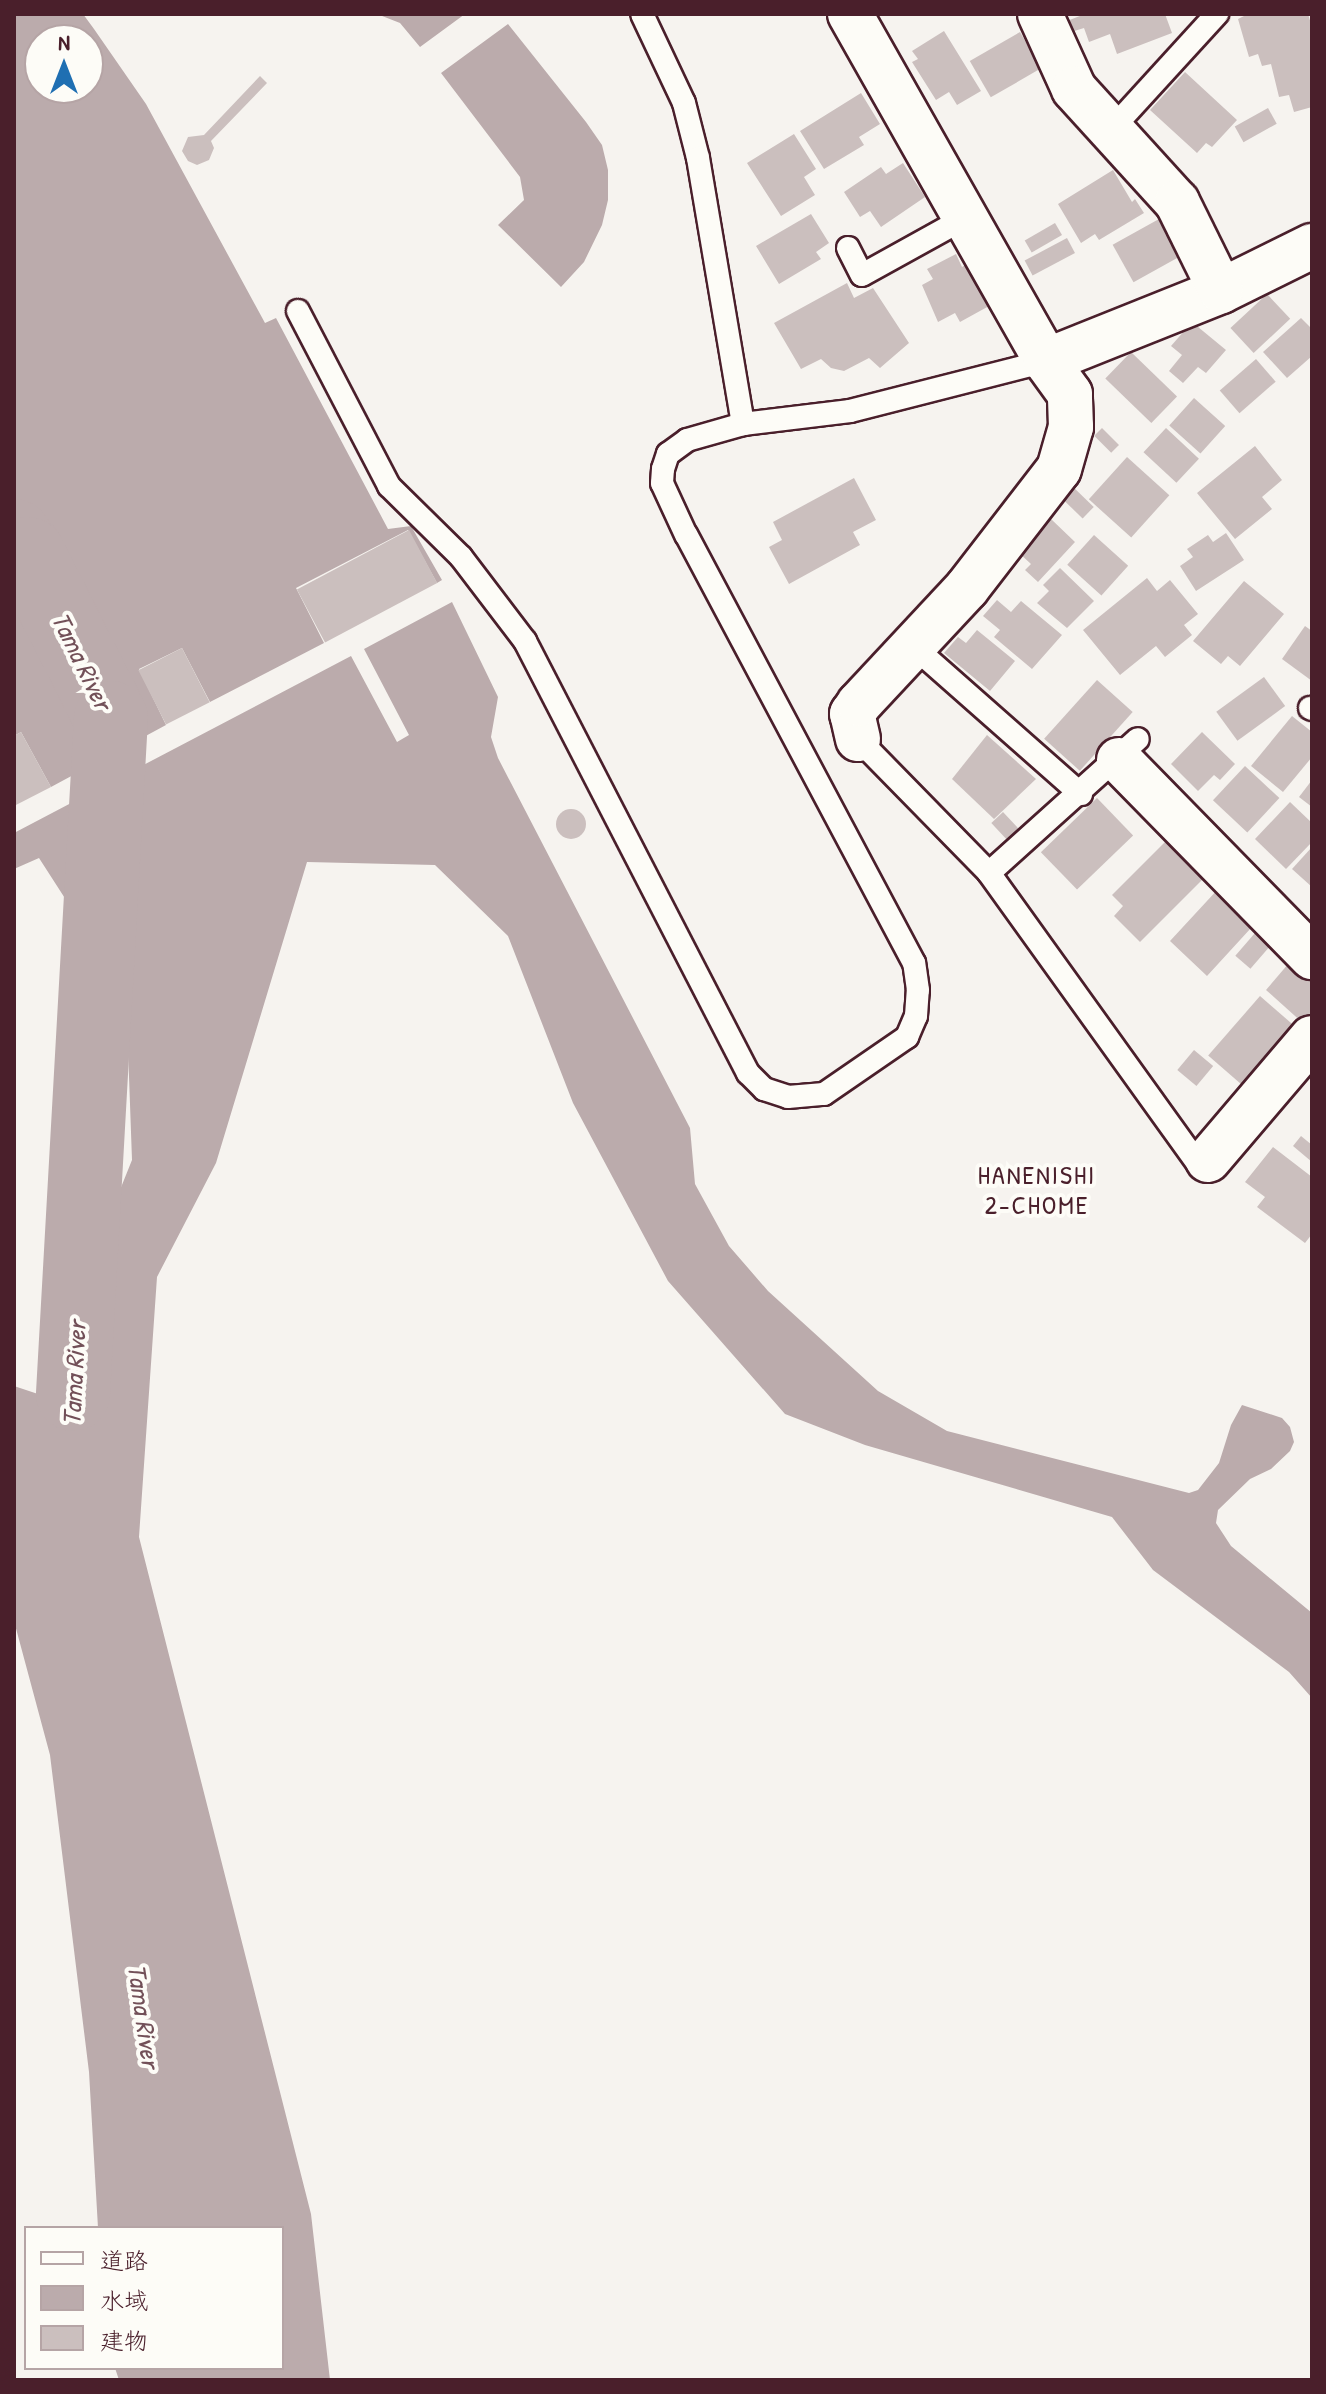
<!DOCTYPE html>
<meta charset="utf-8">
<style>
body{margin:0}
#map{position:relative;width:1326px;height:2394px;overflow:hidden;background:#f6f3ef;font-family:"Patrick Hand","Klee One",sans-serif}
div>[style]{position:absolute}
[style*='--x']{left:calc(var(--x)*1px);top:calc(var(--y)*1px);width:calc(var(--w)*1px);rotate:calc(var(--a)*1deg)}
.water>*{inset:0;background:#bbabac}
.river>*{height:74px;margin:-37px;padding:0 37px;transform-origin:37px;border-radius:37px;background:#bbabac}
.building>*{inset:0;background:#cbbfbe;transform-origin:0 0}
.round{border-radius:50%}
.roads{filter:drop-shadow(2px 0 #4a1f2b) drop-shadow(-2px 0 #4a1f2b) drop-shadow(0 2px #4a1f2b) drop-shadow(0 -2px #4a1f2b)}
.lane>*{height:22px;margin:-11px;padding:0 11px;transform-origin:11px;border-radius:11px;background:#fdfcf7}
.street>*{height:44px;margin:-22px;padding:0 22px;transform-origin:22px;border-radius:22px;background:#fdfcf7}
span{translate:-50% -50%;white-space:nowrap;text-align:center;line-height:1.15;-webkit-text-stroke:8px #fdfcf7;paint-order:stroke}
.water-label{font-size:26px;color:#725058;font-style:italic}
.neighbourhood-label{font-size:26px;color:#4a1f2b;letter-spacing:2px}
.frame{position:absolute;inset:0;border:16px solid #4a1f2b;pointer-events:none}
.legend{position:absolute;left:24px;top:2226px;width:260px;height:144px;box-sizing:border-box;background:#fdfcf7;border:2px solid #b5a4a5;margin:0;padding:10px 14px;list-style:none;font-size:24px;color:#4a1f2b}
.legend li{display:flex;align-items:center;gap:16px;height:40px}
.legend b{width:40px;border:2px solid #b5a4a5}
.north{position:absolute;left:24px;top:24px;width:80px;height:80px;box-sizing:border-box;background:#fdfcf7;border:2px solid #b5a4a5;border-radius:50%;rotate:0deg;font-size:22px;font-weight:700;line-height:32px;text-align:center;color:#4a1f2b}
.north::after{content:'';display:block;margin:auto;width:28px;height:36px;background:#1f6fb2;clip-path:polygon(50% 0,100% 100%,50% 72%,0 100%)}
</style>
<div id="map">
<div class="water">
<i style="clip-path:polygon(evenodd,14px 14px,83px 14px,94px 29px,146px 104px,265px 323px,276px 318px,388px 529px,411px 526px,442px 580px,437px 583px,408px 530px,296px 588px,324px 643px,210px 702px,182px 648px,139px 669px,166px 725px,51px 787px,21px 732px,14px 736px,14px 14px,40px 40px,88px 40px,88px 88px,40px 88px,40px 40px)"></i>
<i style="clip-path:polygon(377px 14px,465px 14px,420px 47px,400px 23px)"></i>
<i style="clip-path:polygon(508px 24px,586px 122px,602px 145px,608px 170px,608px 200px,602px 225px,584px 262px,561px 287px,498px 225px,524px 200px,520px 177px,441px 73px)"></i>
<i style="clip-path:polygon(452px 602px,498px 697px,491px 737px,498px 758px,690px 1128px,695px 1184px,729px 1246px,768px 1291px,878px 1391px,947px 1431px,1189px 1493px,1198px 1490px,1219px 1463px,1231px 1425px,1242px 1405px,1282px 1418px,1290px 1427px,1294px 1442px,1290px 1451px,1271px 1469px,1250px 1479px,1218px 1510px,1216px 1523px,1231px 1546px,1312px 1613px,1312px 1698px,1289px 1672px,1153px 1570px,1112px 1517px,865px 1445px,785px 1414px,668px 1281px,573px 1103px,508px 936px,435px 865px,307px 862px,216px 1163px,157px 1277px,139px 1537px,311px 2214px,330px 2380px,119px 2380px,115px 2368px,282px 2368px,282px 2228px,98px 2228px,89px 2072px,50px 1755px,14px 1621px,14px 1386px,38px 1394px,132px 1160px,126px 993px,39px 858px,14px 869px,14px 833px,351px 656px,397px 742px,409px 735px,364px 649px)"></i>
</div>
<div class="river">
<i style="--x:14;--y:536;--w:23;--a:52"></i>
<i style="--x:28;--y:554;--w:184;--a:63.2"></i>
<i style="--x:111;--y:718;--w:677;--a:93.22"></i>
</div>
<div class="building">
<i style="clip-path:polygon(1085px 14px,1165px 14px,1172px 33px,1117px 54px,1110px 34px,1089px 42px,1084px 28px,1071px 32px,1067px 21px)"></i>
<i style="clip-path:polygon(1248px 14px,1308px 14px,1312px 27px,1312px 107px,1294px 112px,1289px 95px,1279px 97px,1271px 64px,1262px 66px,1258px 54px,1249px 57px,1238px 19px)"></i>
<i style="clip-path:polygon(944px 31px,981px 91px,957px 105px,949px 92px,936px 100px,912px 62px,918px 59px,912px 51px)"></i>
<i style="left:1020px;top:32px;width:42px;height:58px;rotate:60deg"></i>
<i style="clip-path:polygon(1185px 72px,1237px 120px,1212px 147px,1206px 143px,1197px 153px,1150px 110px)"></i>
<i style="clip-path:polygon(260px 76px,267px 83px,211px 141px,214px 148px,209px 160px,197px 165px,188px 161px,182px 151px,188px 137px,204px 135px)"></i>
<i style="clip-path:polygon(861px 93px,880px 124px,859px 137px,864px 145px,824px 169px,800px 131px)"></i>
<i style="left:1268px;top:108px;width:18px;height:38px;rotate:61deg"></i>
<i style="clip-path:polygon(794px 134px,816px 169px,804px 177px,815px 195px,781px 216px,747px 163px)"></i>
<i style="clip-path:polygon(903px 163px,925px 197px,881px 227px,870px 211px,860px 217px,844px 192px,881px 167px,886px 174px)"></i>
<i style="clip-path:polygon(1113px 170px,1132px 202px,1135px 199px,1144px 213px,1099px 240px,1095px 234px,1081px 243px,1058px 204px)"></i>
<i style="clip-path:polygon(811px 214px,829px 243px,816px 252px,821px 259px,779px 284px,756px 246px)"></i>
<i style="left:1159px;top:219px;width:43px;height:53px;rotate:61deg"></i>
<i style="left:1055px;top:223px;width:14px;height:35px;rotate:60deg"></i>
<i style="left:1067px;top:238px;width:17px;height:48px;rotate:62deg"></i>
<i style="clip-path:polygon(956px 254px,962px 267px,967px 264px,989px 306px,960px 322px,955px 313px,938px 322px,922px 285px,933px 279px,927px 269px)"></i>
<i style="clip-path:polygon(847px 283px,854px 298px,873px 288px,909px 343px,880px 368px,869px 358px,844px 371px,831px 368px,821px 359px,801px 369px,774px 323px)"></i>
<i style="left:1267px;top:294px;width:34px;height:50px;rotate:47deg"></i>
<i style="clip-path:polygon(1301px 318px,1312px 329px,1312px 356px,1287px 378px,1263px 352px)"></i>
<i style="clip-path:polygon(1192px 322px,1226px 350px,1206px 373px,1198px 367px,1183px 383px,1169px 371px,1182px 355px,1171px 346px)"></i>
<i style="left:1131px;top:352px;width:64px;height:37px;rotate:44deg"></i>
<i style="left:1256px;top:359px;width:30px;height:48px;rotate:49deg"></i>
<i style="left:1194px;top:398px;width:42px;height:37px;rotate:42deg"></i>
<i style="left:1102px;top:428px;width:24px;height:11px;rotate:45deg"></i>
<i style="left:1166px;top:428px;width:45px;height:33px;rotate:43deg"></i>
<i style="clip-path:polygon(1255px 446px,1282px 480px,1262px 497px,1272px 509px,1235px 539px,1197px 493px)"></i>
<i style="left:1127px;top:457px;width:57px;height:57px;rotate:42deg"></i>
<i style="clip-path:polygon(854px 478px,876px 520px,853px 532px,860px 545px,789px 584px,769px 547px,782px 540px,773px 522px)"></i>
<i style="left:1070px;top:484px;width:33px;height:16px;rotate:44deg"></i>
<i style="clip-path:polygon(1051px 519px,1075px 542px,1038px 582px,1025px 570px,1031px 564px,1019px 553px)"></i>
<i style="left:409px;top:530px;width:60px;height:127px;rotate:62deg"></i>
<i style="clip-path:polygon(1226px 533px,1244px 560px,1196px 591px,1180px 566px,1193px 557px,1187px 549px,1208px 535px,1213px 542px)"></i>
<i style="left:1094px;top:535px;width:46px;height:40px;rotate:42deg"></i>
<i style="clip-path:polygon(1060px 568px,1094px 601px,1067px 628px,1037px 603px,1049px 591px,1043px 585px)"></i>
<i style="clip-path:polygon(1147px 578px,1157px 591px,1170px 580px,1198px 614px,1184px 625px,1192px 635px,1165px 657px,1156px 646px,1120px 675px,1083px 630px)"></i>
<i style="clip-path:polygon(1244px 581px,1284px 614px,1240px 666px,1228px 656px,1221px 664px,1193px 641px)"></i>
<i style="clip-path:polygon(997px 600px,1011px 612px,1021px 601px,1062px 635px,1032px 669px,994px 637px,1000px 630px,983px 616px)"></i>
<i style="clip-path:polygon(1305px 626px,1312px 631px,1312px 681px,1282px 659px)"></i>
<i style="clip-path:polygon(977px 630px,1015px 661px,990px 691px,944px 653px,958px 637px,966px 643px)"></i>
<i style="left:182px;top:648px;width:61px;height:49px;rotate:63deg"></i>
<i style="left:1264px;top:677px;width:36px;height:59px;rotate:54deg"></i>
<i style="left:1097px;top:680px;width:48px;height:79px;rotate:42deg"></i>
<i style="clip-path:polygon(1292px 716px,1312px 732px,1312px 757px,1283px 792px,1251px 766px)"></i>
<i style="clip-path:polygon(21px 732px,51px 787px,14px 806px,14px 736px)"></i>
<i style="clip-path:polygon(1202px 732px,1235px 764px,1220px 780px,1214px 775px,1198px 791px,1171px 764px)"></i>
<i style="clip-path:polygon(987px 735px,1036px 779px,994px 819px,952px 779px)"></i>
<i style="left:1245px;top:766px;width:47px;height:47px;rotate:43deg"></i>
<i style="clip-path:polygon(1312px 780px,1312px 807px,1299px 797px)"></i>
<i style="left:1097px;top:798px;width:52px;height:78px;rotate:46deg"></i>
<i style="clip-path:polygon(1290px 802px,1312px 823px,1312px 842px,1286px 869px,1255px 839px)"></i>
<i class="round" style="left:556px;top:809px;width:30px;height:30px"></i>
<i style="left:1003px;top:812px;width:26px;height:16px;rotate:47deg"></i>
<i style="clip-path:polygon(1166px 841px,1204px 878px,1140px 942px,1114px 916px,1123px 906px,1112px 895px)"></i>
<i style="clip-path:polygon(1312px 847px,1312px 887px,1292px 869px)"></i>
<i style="clip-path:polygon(1219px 888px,1250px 916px,1244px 922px,1251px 928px,1207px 976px,1170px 941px)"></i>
<i style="left:1255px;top:933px;width:20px;height:30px;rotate:41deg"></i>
<i style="clip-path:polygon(1289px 963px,1312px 982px,1312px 1014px,1304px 1024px,1266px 990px)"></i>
<i style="left:1260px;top:996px;width:48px;height:79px;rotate:41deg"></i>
<i style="left:1194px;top:1050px;width:25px;height:26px;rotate:40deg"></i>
<i style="clip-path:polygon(1301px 1136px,1312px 1145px,1312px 1162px,1293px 1146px)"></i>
<i style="clip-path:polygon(1273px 1147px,1312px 1177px,1312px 1234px,1305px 1243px,1257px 1207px,1265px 1197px,1245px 1182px)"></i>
</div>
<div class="roads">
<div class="lane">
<i style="--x:642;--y:14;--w:98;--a:64.7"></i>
<i style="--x:684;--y:103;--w:57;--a:75.7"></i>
<i style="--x:698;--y:158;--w:270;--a:80.4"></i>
<i style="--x:1110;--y:131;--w:159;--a:-47.6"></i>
<i style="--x:848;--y:248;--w:30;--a:63"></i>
<i style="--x:862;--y:275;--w:118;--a:-29"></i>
<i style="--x:298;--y:311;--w:197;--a:62.5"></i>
<i style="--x:389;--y:486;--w:101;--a:44.6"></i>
<i style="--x:461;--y:557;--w:106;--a:52.7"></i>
<i style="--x:525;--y:641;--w:486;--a:62.7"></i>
<i style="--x:748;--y:1073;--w:23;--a:45"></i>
<i style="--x:764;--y:1089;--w:25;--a:18"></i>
<i style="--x:788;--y:1097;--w:36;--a:-5"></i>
<i style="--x:824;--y:1094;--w:101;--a:-34.5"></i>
<i style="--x:907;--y:1037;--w:23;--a:-67"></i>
<i style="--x:916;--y:1016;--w:26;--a:-86"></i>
<i style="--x:918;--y:990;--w:27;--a:-98"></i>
<i style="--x:914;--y:963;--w:485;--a:-118"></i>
<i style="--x:686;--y:535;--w:57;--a:-114.8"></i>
<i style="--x:662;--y:483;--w:14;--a:-86"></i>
<i style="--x:663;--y:469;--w:16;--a:-72"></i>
<i style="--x:668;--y:454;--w:24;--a:-36"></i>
<i style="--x:687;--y:440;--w:58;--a:-15.9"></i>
<i style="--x:743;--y:424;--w:108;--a:-6.9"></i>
<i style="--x:850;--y:411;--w:202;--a:-14.3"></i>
<i style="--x:913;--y:646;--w:224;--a:41.4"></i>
<i style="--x:1310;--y:708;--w:2;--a:27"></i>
<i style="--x:858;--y:739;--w:187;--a:45.6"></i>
<i style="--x:989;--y:873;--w:356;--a:54.3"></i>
<i style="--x:1197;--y:1162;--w:11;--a:-10"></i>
<i style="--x:989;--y:873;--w:200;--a:-42"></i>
</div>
<div class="street">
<i style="--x:850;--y:14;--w:399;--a:60.5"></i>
<i style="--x:1046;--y:361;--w:188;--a:-21.8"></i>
<i style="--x:1221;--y:291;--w:102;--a:-26.3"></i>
<i style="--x:1040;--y:14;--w:82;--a:65.6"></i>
<i style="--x:1074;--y:89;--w:153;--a:47.7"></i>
<i style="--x:1177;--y:202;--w:99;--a:63.7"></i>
<i style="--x:858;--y:739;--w:26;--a:-103"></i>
<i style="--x:852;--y:714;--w:12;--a:-55"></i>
<i style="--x:859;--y:704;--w:158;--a:-47"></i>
<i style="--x:967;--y:588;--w:150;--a:-52.3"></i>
<i style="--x:1059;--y:469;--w:44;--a:-74.1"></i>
<i style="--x:1071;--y:427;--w:33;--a:-92"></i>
<i style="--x:1070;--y:394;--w:41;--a:-126"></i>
<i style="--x:1119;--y:760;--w:276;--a:45.6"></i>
<i style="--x:1208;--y:1160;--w:160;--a:-49.6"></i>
</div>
</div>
<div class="water-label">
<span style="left:82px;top:661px;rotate:64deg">Tama River</span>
<span style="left:74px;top:1373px;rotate:-87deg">Tama River</span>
<span style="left:144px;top:2016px;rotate:82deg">Tama River</span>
</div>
<div class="neighbourhood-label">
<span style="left:1037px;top:1190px">HANENISHI<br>2-CHOME</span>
</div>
<div class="frame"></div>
<ul class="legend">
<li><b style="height:10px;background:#fdfcf7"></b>道路</li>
<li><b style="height:22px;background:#bbabac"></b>水域</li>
<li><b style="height:22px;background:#cbbfbe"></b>建物</li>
</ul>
<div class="north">N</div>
</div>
